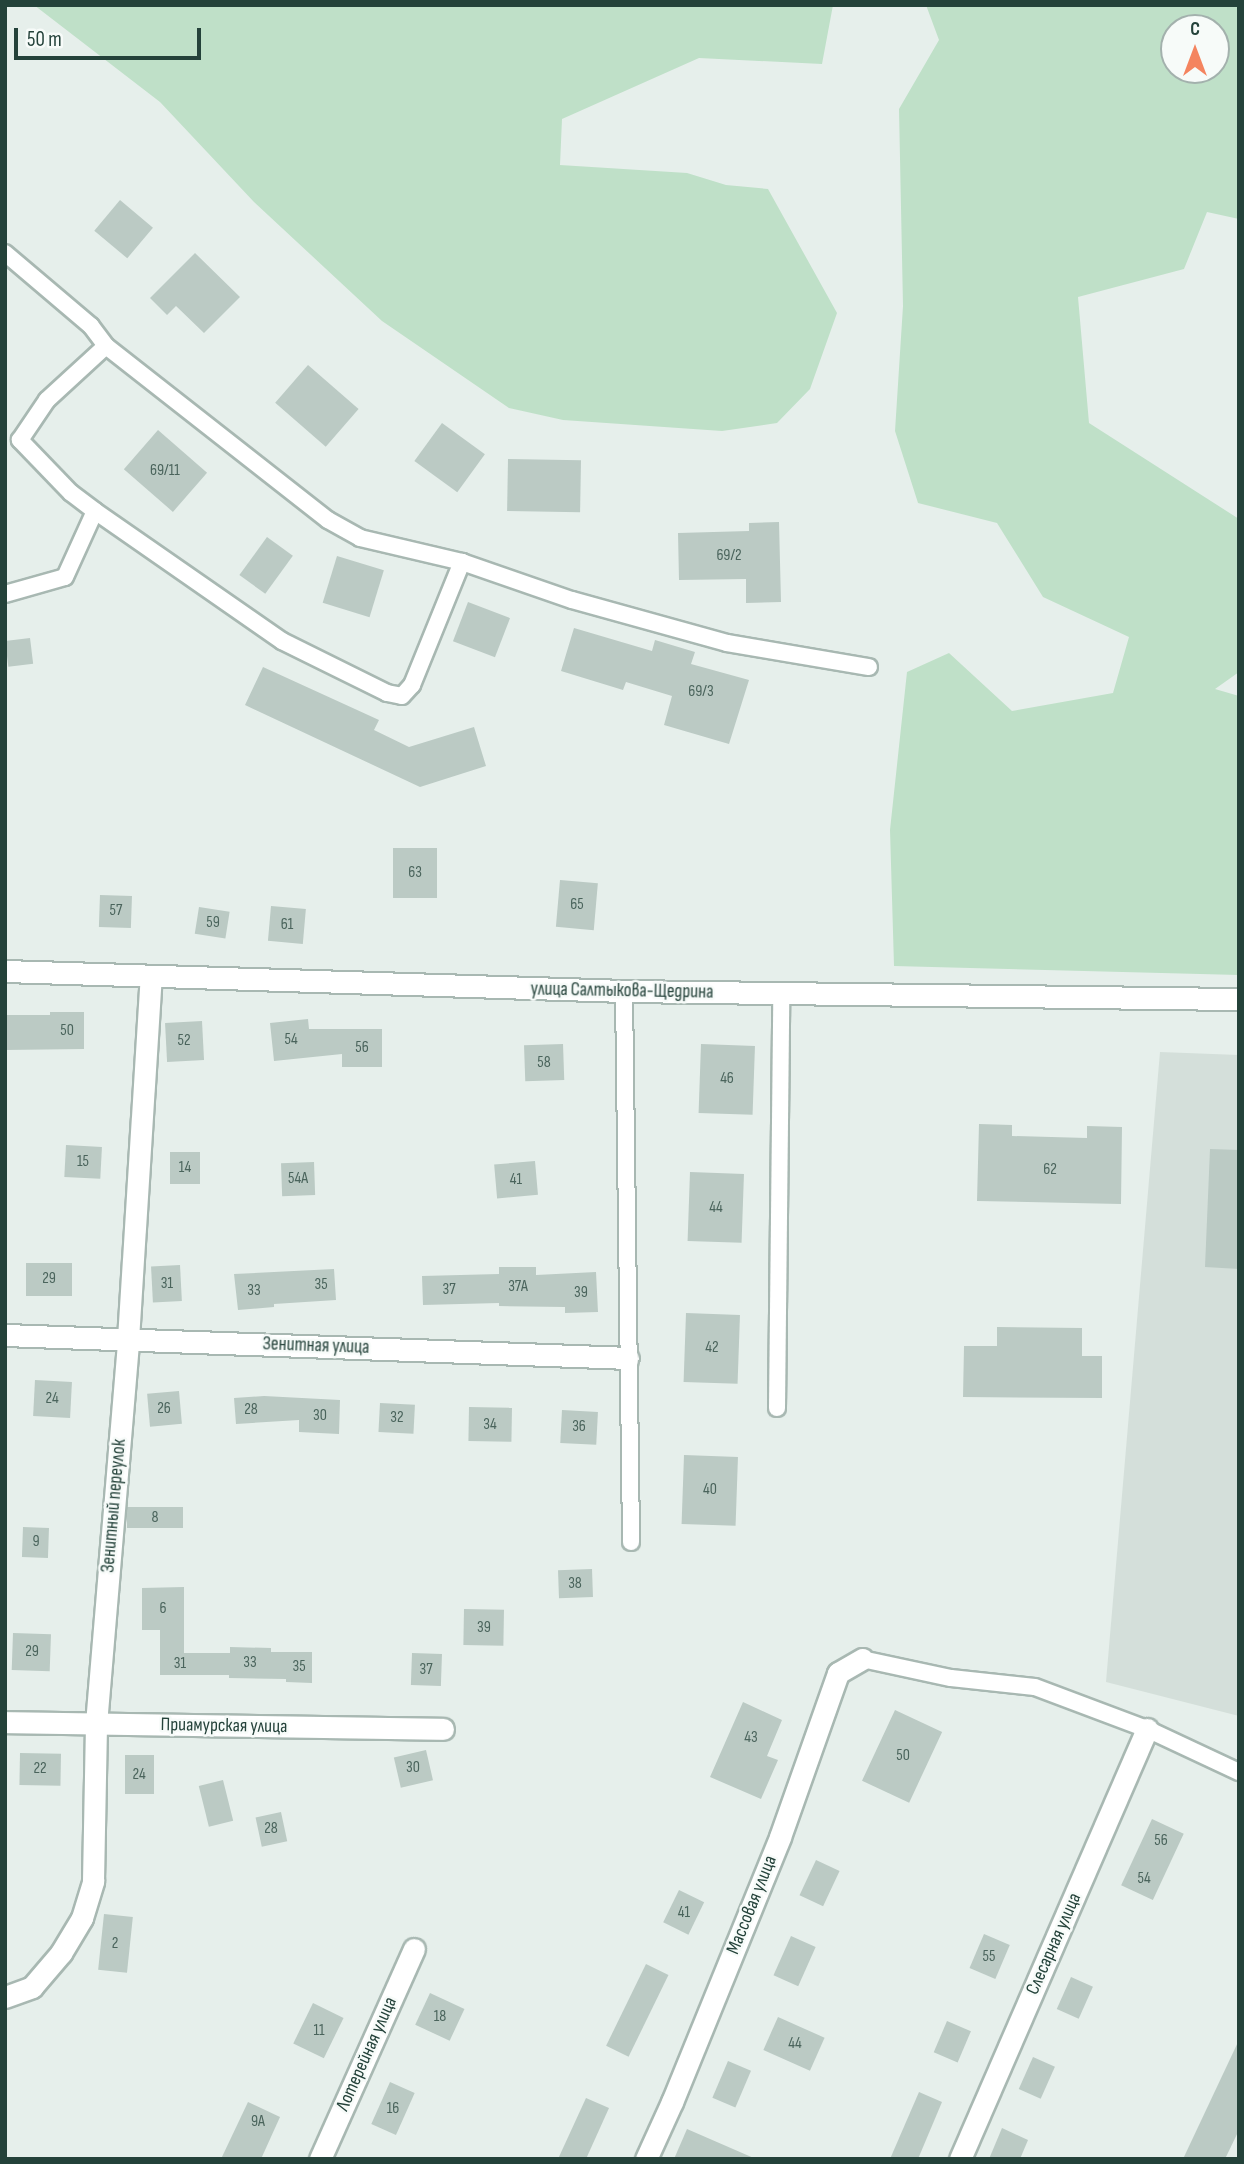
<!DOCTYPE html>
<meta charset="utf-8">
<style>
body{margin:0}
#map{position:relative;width:1244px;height:2164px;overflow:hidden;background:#e6efeb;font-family:"Sofia Sans Condensed",sans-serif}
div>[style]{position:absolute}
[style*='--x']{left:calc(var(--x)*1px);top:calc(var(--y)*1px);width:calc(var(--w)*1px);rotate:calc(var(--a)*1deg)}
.built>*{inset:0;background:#d4dfda}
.green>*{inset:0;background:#bfe0c8}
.building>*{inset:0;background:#bbcac4;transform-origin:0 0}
.roads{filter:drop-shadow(2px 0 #a8b8b2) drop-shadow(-2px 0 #a8b8b2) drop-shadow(0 2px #a8b8b2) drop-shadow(0 -2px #a8b8b2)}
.lane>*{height:16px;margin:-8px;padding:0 8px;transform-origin:8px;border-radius:8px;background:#fff}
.street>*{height:21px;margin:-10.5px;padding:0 10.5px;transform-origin:10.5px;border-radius:10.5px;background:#fff}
.secondary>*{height:21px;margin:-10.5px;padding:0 10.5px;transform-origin:10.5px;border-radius:10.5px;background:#fff}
span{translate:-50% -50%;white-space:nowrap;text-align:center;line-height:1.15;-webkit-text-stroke:5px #f7fbf9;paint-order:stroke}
.number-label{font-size:16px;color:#4a645c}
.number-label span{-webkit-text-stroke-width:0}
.street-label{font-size:19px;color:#24423a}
.frame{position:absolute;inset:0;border:7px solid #24423a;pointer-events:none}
.north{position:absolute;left:1160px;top:14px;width:70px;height:70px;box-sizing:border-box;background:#f7fbf9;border:2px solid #a3b1ad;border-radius:50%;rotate:0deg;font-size:19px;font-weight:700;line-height:28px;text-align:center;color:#24423a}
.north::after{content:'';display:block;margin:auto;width:24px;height:32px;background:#f4845f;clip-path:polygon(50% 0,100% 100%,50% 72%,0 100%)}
.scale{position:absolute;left:14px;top:28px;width:187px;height:32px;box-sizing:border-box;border:4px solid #24423a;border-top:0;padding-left:9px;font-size:21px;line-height:24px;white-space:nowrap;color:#24423a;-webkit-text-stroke:5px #f7fbf9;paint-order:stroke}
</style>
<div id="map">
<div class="built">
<i style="clip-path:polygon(1160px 1052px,1239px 1055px,1239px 1716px,1106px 1682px)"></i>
</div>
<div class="green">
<i style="clip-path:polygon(34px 5px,833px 5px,822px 64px,699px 58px,562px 119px,560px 165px,687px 173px,726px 185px,768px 189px,837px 313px,810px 389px,777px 423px,722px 431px,563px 420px,509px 408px,382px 321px,254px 202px,160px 102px)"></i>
<i style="clip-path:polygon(evenodd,926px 5px,1239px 5px,1239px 219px,1207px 212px,1184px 269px,1078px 297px,1089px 423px,1239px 519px,1239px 672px,1215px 689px,1239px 696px,1239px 975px,894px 966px,890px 830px,907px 672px,949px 653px,1012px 711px,1113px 693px,1129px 637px,1043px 597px,997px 523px,918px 503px,895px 431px,903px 306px,899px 109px,939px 40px,926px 5px,1174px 28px,1216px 28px,1216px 70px,1174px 70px,1174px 28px)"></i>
</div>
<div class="building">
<i style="left:120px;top:200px;width:43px;height:40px;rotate:40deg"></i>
<i style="clip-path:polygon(195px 253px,240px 297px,204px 333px,176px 306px,167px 315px,150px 298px)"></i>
<i style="left:308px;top:365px;width:67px;height:50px;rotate:41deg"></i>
<i style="left:442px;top:423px;width:53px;height:47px;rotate:36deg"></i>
<i style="left:158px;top:430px;width:65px;height:52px;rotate:41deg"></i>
<i style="left:508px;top:459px;width:73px;height:52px;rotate:1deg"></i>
<i style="clip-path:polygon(779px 522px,781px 602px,746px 603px,746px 579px,679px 580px,678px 533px,749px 531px,749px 523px)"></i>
<i style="left:267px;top:537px;width:32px;height:47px;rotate:36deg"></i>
<i style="left:337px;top:556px;width:49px;height:49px;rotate:17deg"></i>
<i style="left:468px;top:602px;width:45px;height:42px;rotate:21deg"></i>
<i style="clip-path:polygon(574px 628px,652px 651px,655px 640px,695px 652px,691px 664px,749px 680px,729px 744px,664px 725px,672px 696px,626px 682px,623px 690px,561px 671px)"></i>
<i style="left:30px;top:638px;width:26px;height:25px;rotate:83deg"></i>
<i style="clip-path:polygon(263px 667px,379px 720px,374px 730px,409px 747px,474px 727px,486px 766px,420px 787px,245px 705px)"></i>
<i style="left:393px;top:848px;width:44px;height:50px"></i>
<i style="left:560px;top:880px;width:38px;height:47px;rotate:5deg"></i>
<i style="left:100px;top:895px;width:32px;height:32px;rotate:2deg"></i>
<i style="left:271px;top:906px;width:35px;height:35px;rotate:5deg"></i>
<i style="left:199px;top:907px;width:31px;height:27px;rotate:9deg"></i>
<i style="clip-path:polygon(50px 1012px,84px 1012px,84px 1049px,5px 1050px,5px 1015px,50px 1015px)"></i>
<i style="clip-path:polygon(308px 1019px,309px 1029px,382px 1029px,382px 1067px,342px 1067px,342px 1054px,274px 1061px,270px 1023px)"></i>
<i style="left:202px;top:1021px;width:39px;height:37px;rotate:87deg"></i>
<i style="left:563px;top:1044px;width:36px;height:39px;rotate:88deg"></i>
<i style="left:701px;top:1044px;width:54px;height:69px;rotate:2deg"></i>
<i style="clip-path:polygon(979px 1124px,1012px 1125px,1012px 1136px,1087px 1138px,1087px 1126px,1122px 1127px,1121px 1204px,977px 1201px)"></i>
<i style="left:66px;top:1145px;width:36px;height:32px;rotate:3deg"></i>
<i style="clip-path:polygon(1210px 1149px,1239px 1150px,1239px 1269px,1205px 1267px)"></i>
<i style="left:170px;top:1152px;width:30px;height:32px"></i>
<i style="left:535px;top:1161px;width:34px;height:41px;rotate:85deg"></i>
<i style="left:314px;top:1162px;width:33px;height:33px;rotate:88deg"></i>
<i style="left:690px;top:1172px;width:54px;height:69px;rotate:2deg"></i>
<i style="left:26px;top:1263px;width:46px;height:33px"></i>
<i style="left:180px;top:1265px;width:36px;height:29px;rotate:87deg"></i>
<i style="clip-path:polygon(499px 1267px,536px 1267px,536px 1275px,596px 1272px,598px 1312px,565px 1313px,565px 1307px,499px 1306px,499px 1303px,423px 1305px,422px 1276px,499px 1274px)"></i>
<i style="clip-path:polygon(334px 1269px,336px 1300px,274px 1304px,274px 1307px,238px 1310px,234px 1274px)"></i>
<i style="left:686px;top:1313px;width:54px;height:69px;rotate:2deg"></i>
<i style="clip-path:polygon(997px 1327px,1082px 1328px,1082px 1356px,1102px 1356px,1102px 1398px,963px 1397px,964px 1346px,997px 1346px)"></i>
<i style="left:35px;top:1380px;width:37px;height:36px;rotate:3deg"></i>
<i style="left:179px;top:1391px;width:33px;height:32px;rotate:85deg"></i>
<i style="clip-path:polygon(264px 1396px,340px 1400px,339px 1434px,299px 1432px,299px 1420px,236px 1424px,234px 1398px)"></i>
<i style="left:380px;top:1403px;width:35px;height:29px;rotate:3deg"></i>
<i style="left:469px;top:1407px;width:43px;height:34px;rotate:1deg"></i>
<i style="left:562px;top:1410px;width:36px;height:33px;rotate:3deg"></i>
<i style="left:684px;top:1455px;width:54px;height:69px;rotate:2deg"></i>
<i style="left:127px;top:1507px;width:56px;height:21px"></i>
<i style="left:23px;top:1527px;width:26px;height:30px;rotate:2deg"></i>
<i style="left:592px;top:1569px;width:28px;height:34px;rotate:88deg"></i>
<i style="clip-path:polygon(184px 1587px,184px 1653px,230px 1653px,230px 1647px,271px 1648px,271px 1652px,312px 1652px,312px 1683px,286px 1682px,286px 1679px,229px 1678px,229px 1675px,160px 1675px,160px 1630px,142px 1630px,142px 1588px)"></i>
<i style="left:464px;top:1609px;width:40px;height:36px;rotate:1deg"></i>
<i style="left:13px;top:1633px;width:38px;height:37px;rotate:2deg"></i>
<i style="left:412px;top:1653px;width:30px;height:32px;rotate:2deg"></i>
<i style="clip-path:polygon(743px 1702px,782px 1720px,767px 1756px,778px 1760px,761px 1799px,710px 1777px)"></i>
<i style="left:895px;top:1710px;width:52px;height:78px;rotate:25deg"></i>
<i style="left:426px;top:1750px;width:31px;height:33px;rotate:77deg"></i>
<i style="left:20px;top:1753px;width:41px;height:32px;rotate:1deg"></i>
<i style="left:125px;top:1755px;width:29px;height:39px"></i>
<i style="left:223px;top:1780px;width:42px;height:25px;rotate:76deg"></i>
<i style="left:281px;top:1812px;width:30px;height:26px;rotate:78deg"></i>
<i style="left:1152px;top:1819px;width:35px;height:73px;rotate:25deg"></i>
<i style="left:816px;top:1860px;width:26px;height:39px;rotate:25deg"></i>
<i style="left:679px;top:1890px;width:28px;height:36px;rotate:26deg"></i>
<i style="left:104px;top:1914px;width:29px;height:56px;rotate:6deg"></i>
<i style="left:984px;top:1934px;width:28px;height:37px;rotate:23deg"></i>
<i style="left:791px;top:1936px;width:27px;height:43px;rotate:24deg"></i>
<i style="left:646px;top:1964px;width:25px;height:91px;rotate:26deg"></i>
<i style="left:1071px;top:1977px;width:24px;height:35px;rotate:24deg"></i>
<i style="left:430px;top:1993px;width:38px;height:35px;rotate:25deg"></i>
<i style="left:313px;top:2003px;width:34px;height:45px;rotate:26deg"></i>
<i style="left:778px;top:2017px;width:51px;height:36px;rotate:24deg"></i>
<i style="left:947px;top:2021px;width:26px;height:34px;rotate:23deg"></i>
<i style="clip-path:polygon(1239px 2040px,1239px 2130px,1225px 2159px,1183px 2159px)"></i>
<i style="left:1033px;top:2057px;width:24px;height:35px;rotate:24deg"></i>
<i style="left:728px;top:2061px;width:25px;height:40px;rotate:23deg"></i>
<i style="left:390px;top:2082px;width:27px;height:46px;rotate:24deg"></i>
<i style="clip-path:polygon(919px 2092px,942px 2102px,918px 2159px,890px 2159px)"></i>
<i style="clip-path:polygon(586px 2098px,609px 2108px,586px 2159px,558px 2159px)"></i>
<i style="clip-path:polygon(248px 2102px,280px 2117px,261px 2159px,221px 2159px)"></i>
<i style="clip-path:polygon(1002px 2128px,1028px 2140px,1020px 2159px,989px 2159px)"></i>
<i style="clip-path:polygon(687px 2129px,756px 2159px,674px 2159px)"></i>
</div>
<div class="roads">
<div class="lane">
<i style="--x:5;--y:253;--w:113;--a:40.3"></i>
<i style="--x:91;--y:326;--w:25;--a:53"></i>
<i style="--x:106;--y:346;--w:282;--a:38.1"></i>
<i style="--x:328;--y:520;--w:37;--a:29"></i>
<i style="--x:360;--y:538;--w:105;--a:13.2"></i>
<i style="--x:462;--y:562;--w:116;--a:19.1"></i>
<i style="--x:572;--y:600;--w:161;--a:15.5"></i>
<i style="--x:727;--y:643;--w:144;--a:9.6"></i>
<i style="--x:95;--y:511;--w:228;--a:34.8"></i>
<i style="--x:282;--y:641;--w:117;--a:26.3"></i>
<i style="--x:387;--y:693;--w:15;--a:11"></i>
<i style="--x:402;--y:696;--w:15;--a:-48"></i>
<i style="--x:412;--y:685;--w:133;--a:-67.9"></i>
<i style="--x:5;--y:594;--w:62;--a:-15.8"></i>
<i style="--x:65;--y:577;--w:72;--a:-65.6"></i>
<i style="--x:95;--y:511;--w:30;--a:-143"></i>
<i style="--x:71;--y:493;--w:74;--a:-133.9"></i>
<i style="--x:20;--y:440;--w:48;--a:-56"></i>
<i style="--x:47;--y:400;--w:80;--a:-42.5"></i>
<i style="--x:624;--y:991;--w:551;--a:89.27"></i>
<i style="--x:777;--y:1408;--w:413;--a:-89.4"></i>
<i style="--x:862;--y:1659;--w:91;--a:12.1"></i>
<i style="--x:951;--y:1678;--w:84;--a:6.1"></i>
<i style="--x:1035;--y:1687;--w:120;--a:20.6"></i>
<i style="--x:1147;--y:1729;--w:102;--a:25.1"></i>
</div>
<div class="street">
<i style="--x:5;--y:1335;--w:623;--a:2.11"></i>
<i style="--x:5;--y:1722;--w:438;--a:0.9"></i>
<i style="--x:5;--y:1997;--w:29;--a:-20"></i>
<i style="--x:32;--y:1987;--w:45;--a:-49.5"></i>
<i style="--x:61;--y:1953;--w:41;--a:-59"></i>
<i style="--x:82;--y:1918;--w:39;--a:-73"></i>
<i style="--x:93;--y:1881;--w:157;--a:-88.9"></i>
<i style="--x:96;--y:1724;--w:386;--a:-85.2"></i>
<i style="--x:128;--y:1339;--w:362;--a:-86.4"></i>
<i style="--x:320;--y:2159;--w:230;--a:-65.9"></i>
<i style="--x:646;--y:2159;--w:63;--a:-65.5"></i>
<i style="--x:672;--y:2102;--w:286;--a:-67.8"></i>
<i style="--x:780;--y:1837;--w:174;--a:-70.5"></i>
<i style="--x:838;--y:1673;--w:28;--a:-30"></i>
<i style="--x:960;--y:2159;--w:469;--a:-66.5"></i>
</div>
<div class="secondary">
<i style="--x:5;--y:971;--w:619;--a:1.85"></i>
<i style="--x:624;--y:991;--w:615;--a:0.75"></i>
</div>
</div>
<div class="number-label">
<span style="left:165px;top:471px">69/11</span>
<span style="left:729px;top:556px">69/2</span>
<span style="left:701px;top:692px">69/3</span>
<span style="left:415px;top:873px">63</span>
<span style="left:577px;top:905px">65</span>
<span style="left:116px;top:911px">57</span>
<span style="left:213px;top:923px">59</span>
<span style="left:287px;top:925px">61</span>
<span style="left:67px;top:1031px">50</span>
<span style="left:291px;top:1040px">54</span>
<span style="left:184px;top:1041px">52</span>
<span style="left:362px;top:1048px">56</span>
<span style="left:544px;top:1063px">58</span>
<span style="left:727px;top:1079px">46</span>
<span style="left:83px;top:1162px">15</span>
<span style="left:185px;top:1168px">14</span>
<span style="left:1050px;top:1170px">62</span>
<span style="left:298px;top:1179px">54А</span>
<span style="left:516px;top:1180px">41</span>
<span style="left:716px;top:1208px">44</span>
<span style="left:49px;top:1279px">29</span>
<span style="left:167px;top:1284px">31</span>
<span style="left:321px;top:1285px">35</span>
<span style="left:518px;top:1287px">37А</span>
<span style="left:449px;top:1290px">37</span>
<span style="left:254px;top:1291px">33</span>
<span style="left:581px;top:1293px">39</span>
<span style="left:712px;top:1348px">42</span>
<span style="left:52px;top:1399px">24</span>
<span style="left:164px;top:1409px">26</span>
<span style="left:251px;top:1410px">28</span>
<span style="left:320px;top:1416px">30</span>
<span style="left:397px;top:1418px">32</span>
<span style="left:490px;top:1425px">34</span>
<span style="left:579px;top:1427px">36</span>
<span style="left:710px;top:1490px">40</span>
<span style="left:155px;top:1518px">8</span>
<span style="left:36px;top:1542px">9</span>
<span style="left:575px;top:1584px">38</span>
<span style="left:163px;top:1609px">6</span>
<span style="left:484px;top:1628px">39</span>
<span style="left:32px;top:1652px">29</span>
<span style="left:250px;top:1663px">33</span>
<span style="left:180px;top:1664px">31</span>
<span style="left:299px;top:1667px">35</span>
<span style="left:426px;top:1670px">37</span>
<span style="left:751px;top:1738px">43</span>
<span style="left:903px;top:1756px">50</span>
<span style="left:413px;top:1768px">30</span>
<span style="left:40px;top:1769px">22</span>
<span style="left:139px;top:1775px">24</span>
<span style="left:271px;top:1829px">28</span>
<span style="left:1161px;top:1841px">56</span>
<span style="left:1144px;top:1879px">54</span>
<span style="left:684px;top:1913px">41</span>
<span style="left:115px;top:1944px">2</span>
<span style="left:989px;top:1957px">55</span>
<span style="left:440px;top:2017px">18</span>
<span style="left:319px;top:2031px">11</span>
<span style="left:795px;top:2044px">44</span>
<span style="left:393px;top:2109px">16</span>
<span style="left:258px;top:2122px">9А</span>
</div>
<div class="street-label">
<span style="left:622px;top:991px;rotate:1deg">улица Салтыкова-Щедрина</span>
<span style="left:316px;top:1346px;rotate:2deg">Зенитная улица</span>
<span style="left:114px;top:1506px;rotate:-85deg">Зенитный переулок</span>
<span style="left:224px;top:1726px;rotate:1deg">Приамурская улица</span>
<span style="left:752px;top:1905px;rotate:-68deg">Массовая улица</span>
<span style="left:1054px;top:1944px;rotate:-66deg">Слесарная улица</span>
<span style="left:367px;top:2054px;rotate:-66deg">Лотерейная улица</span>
</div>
<div class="frame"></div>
<div class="north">С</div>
<div class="scale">50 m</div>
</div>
